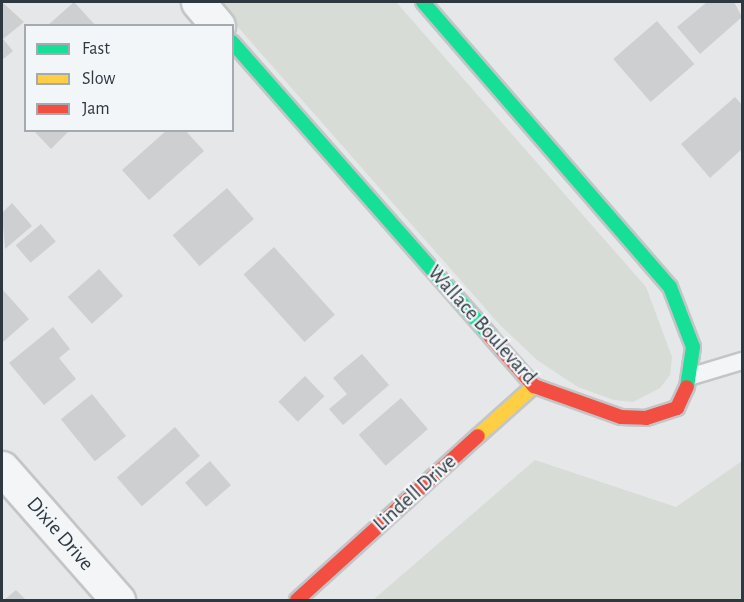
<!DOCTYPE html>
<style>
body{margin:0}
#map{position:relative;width:744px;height:602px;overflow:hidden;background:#e5e7e9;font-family:"Alegreya Sans",sans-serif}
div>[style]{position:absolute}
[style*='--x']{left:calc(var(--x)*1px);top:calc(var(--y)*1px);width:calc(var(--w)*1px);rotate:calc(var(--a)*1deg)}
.green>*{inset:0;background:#d7dcd6}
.building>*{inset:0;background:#cdcfd1;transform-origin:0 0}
.roads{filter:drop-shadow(2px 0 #c3c5c7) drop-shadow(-2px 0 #c3c5c7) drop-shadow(0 2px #c3c5c7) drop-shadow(0 -2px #c3c5c7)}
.lane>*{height:16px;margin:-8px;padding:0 8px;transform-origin:8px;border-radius:8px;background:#f4f5f6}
.street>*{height:33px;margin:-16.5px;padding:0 16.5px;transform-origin:16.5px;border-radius:16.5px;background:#f4f5f6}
.fast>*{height:14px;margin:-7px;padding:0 7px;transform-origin:7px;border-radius:7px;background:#16e098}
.slow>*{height:14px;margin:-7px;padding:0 7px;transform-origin:7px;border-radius:7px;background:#ffcf43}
.jam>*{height:14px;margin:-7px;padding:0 7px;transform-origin:7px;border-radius:7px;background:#f24e42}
span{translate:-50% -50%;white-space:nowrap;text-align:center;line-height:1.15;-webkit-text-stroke:4.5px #f3f6f8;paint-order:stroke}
.street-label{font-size:21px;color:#2d3841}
.frame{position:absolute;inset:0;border:3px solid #2d3841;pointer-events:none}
.legend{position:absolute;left:24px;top:24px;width:210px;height:108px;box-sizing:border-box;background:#f3f6f8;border:2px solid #a4aaaf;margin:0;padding:8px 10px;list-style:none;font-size:18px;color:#2d3841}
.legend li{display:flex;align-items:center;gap:12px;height:30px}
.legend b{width:30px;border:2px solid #a4aaaf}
</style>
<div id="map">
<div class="green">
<i style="clip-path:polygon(216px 2px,396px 2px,646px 287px,672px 357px,670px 375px,660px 388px,633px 402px,614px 400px,578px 387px,537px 360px,500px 325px)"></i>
<i style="clip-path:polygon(535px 460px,676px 507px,742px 461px,742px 600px,373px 600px)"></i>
</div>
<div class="building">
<i style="clip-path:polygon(2px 2px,24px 22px,3px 39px,13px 51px,2px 60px)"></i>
<i style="clip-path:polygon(74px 2px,96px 26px,47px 26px)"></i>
<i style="clip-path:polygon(707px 2px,734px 2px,742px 17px,700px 54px,677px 27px)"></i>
<i style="left:657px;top:21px;width:57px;height:58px;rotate:49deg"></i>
<i style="clip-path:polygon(735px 97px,742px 105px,742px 149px,710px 178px,681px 144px)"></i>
<i style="clip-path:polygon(33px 130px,70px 130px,51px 149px)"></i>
<i style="clip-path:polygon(167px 130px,185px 130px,204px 151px,149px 200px,122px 170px)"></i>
<i style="left:227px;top:188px;width:41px;height:72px;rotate:49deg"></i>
<i style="clip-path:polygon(12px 203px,32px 226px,5px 249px,2px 213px)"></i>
<i style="left:41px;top:224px;width:23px;height:33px;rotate:50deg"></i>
<i style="left:274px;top:247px;width:91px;height:41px;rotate:48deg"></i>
<i style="left:99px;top:269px;width:36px;height:42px;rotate:48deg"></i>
<i style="clip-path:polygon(2px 289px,29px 319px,2px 343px)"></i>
<i style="clip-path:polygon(53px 327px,70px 349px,59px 358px,76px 379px,44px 405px,9px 363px)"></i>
<i style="clip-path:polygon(362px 354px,389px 385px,343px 425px,329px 409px,347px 394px,333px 378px)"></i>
<i style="left:305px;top:376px;width:28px;height:37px;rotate:46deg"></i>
<i style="left:92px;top:394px;width:54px;height:40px;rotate:51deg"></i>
<i style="left:401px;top:398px;width:41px;height:56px;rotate:49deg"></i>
<i style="left:175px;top:427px;width:38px;height:77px;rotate:49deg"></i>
<i style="left:210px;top:461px;width:32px;height:33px;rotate:49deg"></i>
<i style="clip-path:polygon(16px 590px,26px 600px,4px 600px)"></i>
</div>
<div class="roads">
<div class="lane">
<i style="--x:692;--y:376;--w:52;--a:-16.7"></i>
</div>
<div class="street">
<i style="--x:198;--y:2;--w:31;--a:50"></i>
<i style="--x:2;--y:468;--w:176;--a:48.7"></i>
</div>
<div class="fast">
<i style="--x:423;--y:2;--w:377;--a:49.1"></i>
<i style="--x:670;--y:287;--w:64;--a:69"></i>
<i style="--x:693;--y:347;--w:40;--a:98.5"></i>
<i style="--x:232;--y:42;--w:391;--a:48.7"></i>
</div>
<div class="slow">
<i style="--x:478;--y:436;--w:75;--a:-41.8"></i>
</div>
<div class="jam">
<i style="--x:490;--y:336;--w:67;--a:48.7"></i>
<i style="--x:534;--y:386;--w:92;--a:19.6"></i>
<i style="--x:621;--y:417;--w:25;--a:2"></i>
<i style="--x:646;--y:418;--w:33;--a:-18"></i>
<i style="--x:677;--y:408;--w:23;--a:-65"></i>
<i style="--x:297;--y:600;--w:244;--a:-42.2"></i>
</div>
</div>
<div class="street-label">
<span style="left:482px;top:325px;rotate:48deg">Wallace Boulevard</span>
<span style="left:415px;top:493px;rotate:-42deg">Lindell Drive</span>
<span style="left:60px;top:534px;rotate:49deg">Dixie Drive</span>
</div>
<div class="frame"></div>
<ul class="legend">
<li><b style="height:8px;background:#16e098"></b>Fast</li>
<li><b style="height:8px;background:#ffcf43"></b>Slow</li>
<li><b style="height:8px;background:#f24e42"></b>Jam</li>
</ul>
</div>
